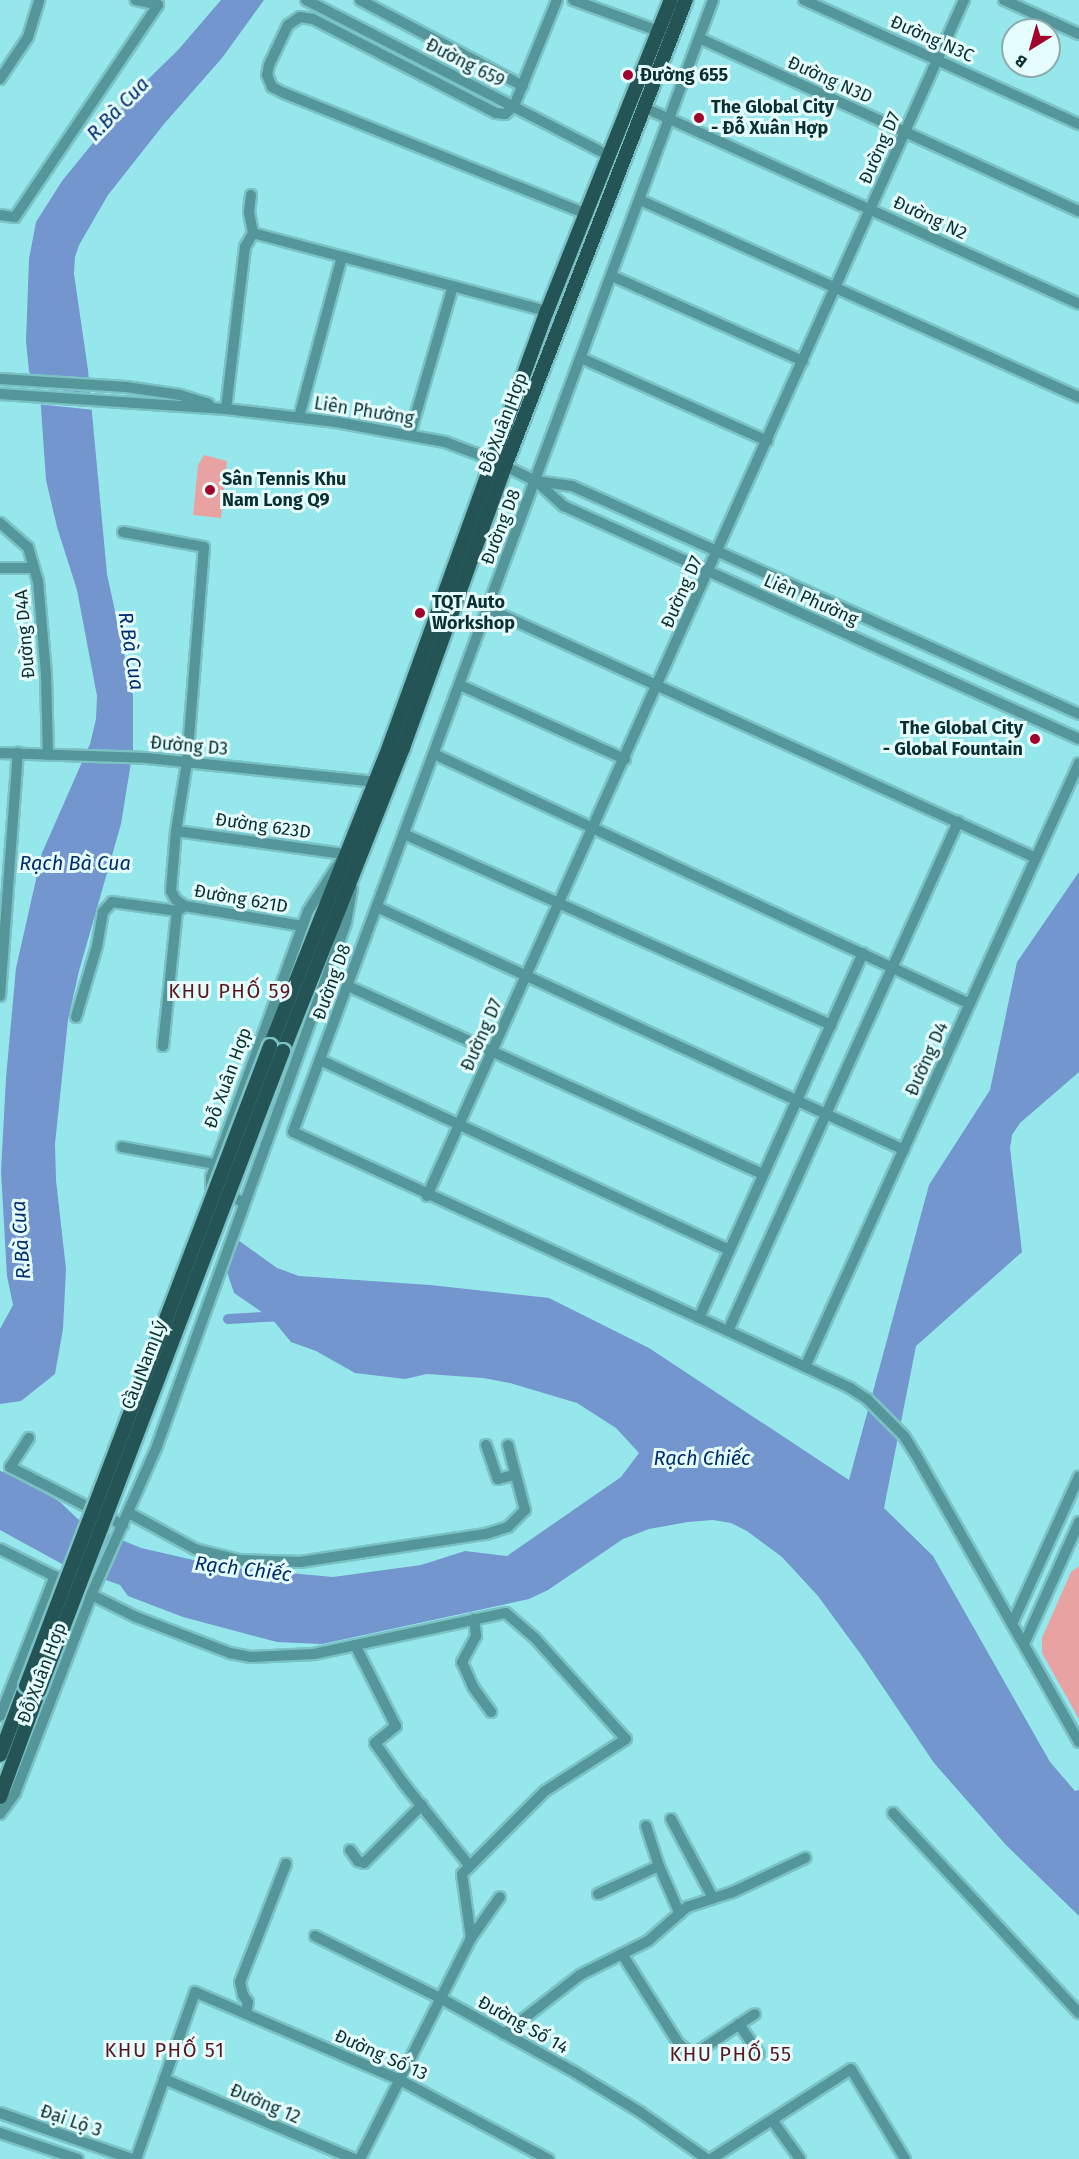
<!DOCTYPE html>
<meta charset="utf-8">
<style>
body{margin:0}
#map{position:relative;width:1079px;height:2159px;overflow:hidden;background:#96e7eb;font-family:"Fira Sans",sans-serif}
div>[style]{position:absolute}
[style*='--x']{left:calc(var(--x)*1px);top:calc(var(--y)*1px);width:calc(var(--w)*1px);rotate:calc(var(--a)*1deg)}
.green>*{inset:0;background:#e9a2a2}
.water>*{inset:0;background:#7296cd}
.pier>*{inset:0;background:#96e7eb}
.canal>*{height:10px;margin:-5px;padding:0 5px;transform-origin:5px;border-radius:5px;background:#7296cd}
.roads{filter:drop-shadow(2px 0 #7ac2c6) drop-shadow(-2px 0 #7ac2c6) drop-shadow(0 2px #7ac2c6) drop-shadow(0 -2px #7ac2c6)}
.minor>*{height:10px;margin:-5px;padding:0 5px;transform-origin:5px;border-radius:5px;background:#549699}
.major>*{height:14px;margin:-7px;padding:0 7px;transform-origin:7px;border-radius:7px;background:#245456}
.bridges{filter:drop-shadow(2px 0 #7ac2c6) drop-shadow(-2px 0 #7ac2c6) drop-shadow(0 2px #7ac2c6) drop-shadow(0 -2px #7ac2c6)}
.major-bridge>*{height:14px;margin:-7px;padding:0 7px;transform-origin:7px;border-radius:7px;background:#245456}
.dots>*{width:16px;height:16px;translate:-50% -50%;box-sizing:border-box;border:3px solid #e6fdfe;border-radius:50%}
span{translate:-50% -50%;white-space:nowrap;text-align:center;line-height:1.15;-webkit-text-stroke:6px #e6fdfe;paint-order:stroke}
.street-label{font-size:18px;color:#0b2f30}
.poi-label{font-size:18px;color:#0b2f30;font-weight:700}
.left{translate:0 -50%;text-align:left}
.right{translate:-100% -50%;text-align:right}
.water-label{font-size:20px;color:#002b6c;font-style:italic}
.neighbourhood-label{font-size:20px;color:#5c171e;letter-spacing:1.5px}
.north{position:absolute;left:1001px;top:18px;width:60px;height:60px;box-sizing:border-box;background:#e6fdfe;border:2px solid #8eabac;border-radius:50%;rotate:217deg;font-size:16px;font-weight:700;line-height:24px;text-align:center;color:#0b2f30}
.north::after{content:'';display:block;margin:auto;width:21px;height:27px;background:#a2032a;clip-path:polygon(50% 0,100% 100%,50% 72%,0 100%)}
</style>
<div id="map">
<div class="green">
<i style="clip-path:polygon(204px 455px,227px 461px,221px 518px,193px 515px,198px 465px)"></i>
<i style="clip-path:polygon(1079px 1566px,1079px 1719px,1042px 1653px,1042px 1638px,1071px 1572px)"></i>
</div>
<div class="water">
<i style="clip-path:polygon(221px 0,264px 0,222px 58px,164px 124px,108px 195px,79px 245px,75px 257px,74px 274px,88px 370px,107px 574px,133px 695px,133px 750px,121px 824px,79px 971px,68px 1020px,55px 1144px,56px 1180px,66px 1269px,63px 1329px,55px 1374px,21px 1401px,0 1404px,0 1329px,13px 1305px,7px 1276px,1px 1171px,6px 1078px,16px 968px,42px 853px,90px 744px,96px 719px,97px 696px,77px 590px,57px 527px,46px 480px,40px 394px,29px 371px,26px 341px,29px 259px,36px 222px,62px 181px,132px 95px,178px 50px)"></i>
<i style="clip-path:polygon(1079px 872px,1079px 1072px,1020px 1123px,1012px 1135px,1010px 1148px,1022px 1252px,916px 1346px,884px 1508px,933px 1556px,1050px 1762px,1075px 1791px,1079px 1790px,1079px 1916px,1006px 1845px,934px 1763px,862px 1656px,818px 1596px,782px 1557px,747px 1531px,731px 1523px,713px 1520px,688px 1522px,649px 1529px,623px 1539px,548px 1590px,529px 1599px,322px 1644px,277px 1642px,183px 1617px,128px 1596px,120px 1585px,62px 1564px,0 1530px,0 1471px,16px 1476px,60px 1502px,83px 1524px,141px 1548px,224px 1567px,333px 1577px,421px 1565px,465px 1551px,507px 1556px,621px 1477px,639px 1453px,616px 1428px,577px 1403px,510px 1383px,483px 1378px,427px 1374px,405px 1379px,355px 1373px,316px 1351px,291px 1342px,272px 1319px,234px 1293px,226px 1269px,238px 1240px,277px 1268px,299px 1276px,430px 1285px,549px 1298px,649px 1348px,849px 1480px,929px 1185px,990px 1090px,1017px 962px)"></i>
</div>
<div class="pier">
<i style="clip-path:polygon(33px 387px,93px 394px,95px 410px,37px 404px)"></i>
</div>
<div class="canal">
<i style="--x:228;--y:1319;--w:56;--a:-3.1"></i>
</div>
<div class="roads">
<div class="minor">
<i style="--x:306;--y:0;--w:341;--a:27.2"></i>
<i style="--x:360;--y:0;--w:184;--a:27.8"></i>
<i style="--x:557;--y:0;--w:114;--a:112.1"></i>
<i style="--x:514;--y:106;--w:12;--a:138"></i>
<i style="--x:505;--y:114;--w:9;--a:-174"></i>
<i style="--x:496;--y:113;--w:206;--a:-152.8"></i>
<i style="--x:313;--y:19;--w:13;--a:-171"></i>
<i style="--x:300;--y:17;--w:14;--a:146"></i>
<i style="--x:288;--y:25;--w:44;--a:115.4"></i>
<i style="--x:269;--y:65;--w:10;--a:101"></i>
<i style="--x:267;--y:75;--w:13;--a:67"></i>
<i style="--x:272;--y:87;--w:13;--a:27"></i>
<i style="--x:284;--y:93;--w:325;--a:21.8"></i>
<i style="--x:573;--y:0;--w:90;--a:20"></i>
<i style="--x:713;--y:0;--w:1207;--a:110.36"></i>
<i style="--x:293;--y:1132;--w:478;--a:24.6"></i>
<i style="--x:728;--y:1331;--w:135;--a:25"></i>
<i style="--x:850;--y:1388;--w:20;--a:33"></i>
<i style="--x:867;--y:1399;--w:52;--a:45"></i>
<i style="--x:904;--y:1436;--w:22;--a:58"></i>
<i style="--x:916;--y:1455;--w:330;--a:60.4"></i>
<i style="--x:804;--y:0;--w:302;--a:24.3"></i>
<i style="--x:1004;--y:0;--w:82;--a:24.4"></i>
<i style="--x:699;--y:38;--w:418;--a:24.5"></i>
<i style="--x:0;--y:79;--w:50;--a:-56.3"></i>
<i style="--x:28;--y:37;--w:39;--a:-73"></i>
<i style="--x:643;--y:107;--w:478;--a:24.3"></i>
<i style="--x:251;--y:195;--w:17;--a:97"></i>
<i style="--x:249;--y:212;--w:21;--a:79"></i>
<i style="--x:253;--y:233;--w:304;--a:14.9"></i>
<i style="--x:640;--y:200;--w:481;--a:24.2"></i>
<i style="--x:0;--y:215;--w:15;--a:8"></i>
<i style="--x:15;--y:217;--w:256;--a:-56"></i>
<i style="--x:158;--y:5;--w:23;--a:-167"></i>
<i style="--x:612;--y:276;--w:209;--a:24"></i>
<i style="--x:581;--y:358;--w:204;--a:24"></i>
<i style="--x:0;--y:379;--w:126;--a:3.6"></i>
<i style="--x:126;--y:387;--w:55;--a:8.4"></i>
<i style="--x:180;--y:395;--w:30;--a:17"></i>
<i style="--x:0;--y:394;--w:226;--a:3.8"></i>
<i style="--x:226;--y:409;--w:111;--a:6.7"></i>
<i style="--x:336;--y:422;--w:111;--a:10.4"></i>
<i style="--x:445;--y:442;--w:51;--a:20.6"></i>
<i style="--x:226;--y:409;--w:163;--a:-83.3"></i>
<i style="--x:245;--y:247;--w:16;--a:-60"></i>
<i style="--x:299;--y:417;--w:166;--a:-75"></i>
<i style="--x:410;--y:434;--w:154;--a:-73.8"></i>
<i style="--x:505;--y:466;--w:34;--a:26"></i>
<i style="--x:536;--y:481;--w:38;--a:42"></i>
<i style="--x:564;--y:506;--w:565;--a:24.34"></i>
<i style="--x:536;--y:481;--w:36;--a:8"></i>
<i style="--x:572;--y:486;--w:556;--a:24.21"></i>
<i style="--x:0;--y:523;--w:37;--a:41"></i>
<i style="--x:28;--y:547;--w:35;--a:74"></i>
<i style="--x:38;--y:581;--w:94;--a:85.1"></i>
<i style="--x:46;--y:675;--w:80;--a:88.6"></i>
<i style="--x:123;--y:532;--w:82;--a:10.5"></i>
<i style="--x:204;--y:547;--w:216;--a:94.5"></i>
<i style="--x:187;--y:762;--w:70;--a:99.1"></i>
<i style="--x:176;--y:831;--w:60;--a:94.8"></i>
<i style="--x:171;--y:891;--w:10;--a:61"></i>
<i style="--x:176;--y:900;--w:11;--a:34"></i>
<i style="--x:185;--y:906;--w:119;--a:9.7"></i>
<i style="--x:0;--y:568;--w:34;--a:0"></i>
<i style="--x:489;--y:609;--w:601;--a:24.48"></i>
<i style="--x:460;--y:685;--w:181;--a:24.2"></i>
<i style="--x:0;--y:753;--w:147;--a:1.9"></i>
<i style="--x:147;--y:758;--w:228;--a:6"></i>
<i style="--x:434;--y:754;--w:591;--a:25.01"></i>
<i style="--x:176;--y:831;--w:171;--a:7.8"></i>
<i style="--x:345;--y:854;--w:68;--a:123"></i>
<i style="--x:308;--y:911;--w:283;--a:110"></i>
<i style="--x:211;--y:1177;--w:9;--a:90"></i>
<i style="--x:211;--y:1186;--w:6;--a:51"></i>
<i style="--x:215;--y:1191;--w:31;--a:21"></i>
<i style="--x:404;--y:834;--w:468;--a:24.1"></i>
<i style="--x:377;--y:907;--w:580;--a:24.75"></i>
<i style="--x:348;--y:986;--w:456;--a:24.4"></i>
<i style="--x:0;--y:996;--w:244;--a:-85.8"></i>
<i style="--x:76;--y:1017;--w:74;--a:-73.5"></i>
<i style="--x:97;--y:946;--w:35;--a:-80"></i>
<i style="--x:103;--y:912;--w:13;--a:-48"></i>
<i style="--x:112;--y:902;--w:66;--a:7.9"></i>
<i style="--x:163;--y:1046;--w:136;--a:-84.1"></i>
<i style="--x:177;--y:911;--w:6;--a:-31"></i>
<i style="--x:320;--y:1060;--w:451;--a:24.9"></i>
<i style="--x:122;--y:1147;--w:96;--a:10.3"></i>
<i style="--x:427;--y:1196;--w:1311;--a:-65.82"></i>
<i style="--x:699;--y:1318;--w:400;--a:-65.8"></i>
<i style="--x:728;--y:1331;--w:559;--a:-65.68"></i>
<i style="--x:805;--y:1367;--w:663;--a:-65.6"></i>
<i style="--x:29;--y:1438;--w:35;--a:123"></i>
<i style="--x:10;--y:1467;--w:127;--a:27.2"></i>
<i style="--x:486;--y:1445;--w:36;--a:71"></i>
<i style="--x:498;--y:1479;--w:16;--a:-14"></i>
<i style="--x:129;--y:1513;--w:75;--a:28.6"></i>
<i style="--x:195;--y:1549;--w:45;--a:14"></i>
<i style="--x:239;--y:1560;--w:61;--a:1.9"></i>
<i style="--x:300;--y:1562;--w:188;--a:-8.6"></i>
<i style="--x:486;--y:1534;--w:23;--a:-18"></i>
<i style="--x:508;--y:1527;--w:24;--a:-45"></i>
<i style="--x:525;--y:1510;--w:67;--a:-104.7"></i>
<i style="--x:0;--y:1549;--w:152;--a:26.6"></i>
<i style="--x:136;--y:1617;--w:101;--a:21"></i>
<i style="--x:230;--y:1653;--w:21;--a:11"></i>
<i style="--x:251;--y:1657;--w:63;--a:-2.7"></i>
<i style="--x:314;--y:1654;--w:196;--a:-12.1"></i>
<i style="--x:506;--y:1613;--w:37;--a:41"></i>
<i style="--x:534;--y:1637;--w:137;--a:48"></i>
<i style="--x:626;--y:1739;--w:96;--a:147.3"></i>
<i style="--x:545;--y:1791;--w:117;--a:135"></i>
<i style="--x:462;--y:1874;--w:65;--a:82"></i>
<i style="--x:471;--y:1938;--w:247;--a:116.7"></i>
<i style="--x:474;--y:1619;--w:17;--a:83"></i>
<i style="--x:476;--y:1636;--w:30;--a:118"></i>
<i style="--x:462;--y:1662;--w:27;--a:66"></i>
<i style="--x:473;--y:1687;--w:31;--a:54"></i>
<i style="--x:1012;--y:1624;--w:162;--a:-65.6"></i>
<i style="--x:1024;--y:1644;--w:134;--a:-65.7"></i>
<i style="--x:355;--y:1645;--w:91;--a:63.2"></i>
<i style="--x:396;--y:1726;--w:27;--a:141"></i>
<i style="--x:375;--y:1743;--w:50;--a:54.7"></i>
<i style="--x:404;--y:1784;--w:104;--a:51.3"></i>
<i style="--x:0;--y:1716;--w:150;--a:-68.6"></i>
<i style="--x:893;--y:1813;--w:273;--a:47.1"></i>
<i style="--x:0;--y:1814;--w:26;--a:-54"></i>
<i style="--x:15;--y:1793;--w:214;--a:-68.9"></i>
<i style="--x:92;--y:1593;--w:161;--a:-66.1"></i>
<i style="--x:157;--y:1446;--w:556;--a:-70.13"></i>
<i style="--x:346;--y:923;--w:36;--a:-80"></i>
<i style="--x:671;--y:1819;--w:89;--a:62"></i>
<i style="--x:646;--y:1826;--w:42;--a:72"></i>
<i style="--x:350;--y:1850;--w:14;--a:54"></i>
<i style="--x:358;--y:1861;--w:6;--a:18"></i>
<i style="--x:364;--y:1863;--w:82;--a:-45"></i>
<i style="--x:598;--y:1894;--w:67;--a:-24.7"></i>
<i style="--x:659;--y:1866;--w:52;--a:66.4"></i>
<i style="--x:315;--y:1936;--w:142;--a:26.4"></i>
<i style="--x:442;--y:1999;--w:153;--a:28.9"></i>
<i style="--x:576;--y:2073;--w:75;--a:31.4"></i>
<i style="--x:640;--y:2112;--w:82;--a:35"></i>
<i style="--x:471;--y:1938;--w:50;--a:-54.7"></i>
<i style="--x:622;--y:1954;--w:107;--a:57.7"></i>
<i style="--x:679;--y:2044;--w:18;--a:38"></i>
<i style="--x:693;--y:2055;--w:74;--a:-33.5"></i>
<i style="--x:246;--y:2014;--w:12;--a:-81"></i>
<i style="--x:248;--y:2002;--w:9;--a:-126"></i>
<i style="--x:243;--y:1995;--w:13;--a:-103"></i>
<i style="--x:240;--y:1982;--w:127;--a:-68.7"></i>
<i style="--x:739;--y:2024;--w:36;--a:56"></i>
<i style="--x:504;--y:2034;--w:96;--a:-37.8"></i>
<i style="--x:580;--y:1975;--w:76;--a:-26.6"></i>
<i style="--x:648;--y:1941;--w:52;--a:-41.1"></i>
<i style="--x:687;--y:1907;--w:48;--a:-18.1"></i>
<i style="--x:733;--y:1892;--w:80;--a:-25.3"></i>
<i style="--x:164;--y:2079;--w:206;--a:22.8"></i>
<i style="--x:0;--y:2113;--w:140;--a:19.2"></i>
<i style="--x:772;--y:2120;--w:48;--a:54.3"></i>
<i style="--x:0;--y:2133;--w:82;--a:18.4"></i>
<i style="--x:136;--y:2159;--w:177;--a:-70.5"></i>
<i style="--x:195;--y:1992;--w:223;--a:23.2"></i>
<i style="--x:400;--y:2080;--w:168;--a:28.1"></i>
<i style="--x:711;--y:2159;--w:166;--a:-32.7"></i>
<i style="--x:851;--y:2069;--w:105;--a:59"></i>
</div>
<div class="major">
<i style="--x:270;--y:1046;--w:325;--a:-68.3"></i>
<i style="--x:390;--y:744;--w:461;--a:-70.1"></i>
<i style="--x:547;--y:311;--w:335;--a:-68.3"></i>
<i style="--x:283;--y:1051;--w:326;--a:-68.4"></i>
<i style="--x:403;--y:748;--w:300;--a:-70.1"></i>
<i style="--x:505;--y:466;--w:500;--a:-68.8"></i>
<i style="--x:0;--y:1755;--w:74;--a:-69.4"></i>
<i style="--x:0;--y:1797;--w:113;--a:-69.8"></i>
</div>
</div>
<div class="bridges">
<div class="major-bridge">
<i style="--x:26;--y:1686;--w:685;--a:-69.13"></i>
<i style="--x:39;--y:1691;--w:685;--a:-69.13"></i>
</div>
</div>
<div class="dots">
<i style="left:628px;top:75px;background:#a2032a"></i>
<i style="left:699px;top:118px;background:#a2032a"></i>
<i style="left:210px;top:490px;background:#a2032a"></i>
<i style="left:420px;top:613px;background:#a2032a"></i>
<i style="left:1035px;top:739px;background:#a2032a"></i>
</div>
<div class="street-label">
<span style="left:932px;top:39px;rotate:24deg">Đường N3C</span>
<span style="left:465px;top:63px;rotate:27deg">Đường 659</span>
<span style="left:830px;top:80px;rotate:24deg">Đường N3D</span>
<span style="left:880px;top:148px;rotate:-66deg">Đường D7</span>
<span style="left:930px;top:218px;rotate:25deg">Đường N2</span>
<span style="left:364px;top:411px;rotate:9deg">Liên Phường</span>
<span style="left:503px;top:423px;rotate:-69deg">Đỗ Xuân Hợp</span>
<span style="left:501px;top:527px;rotate:-69deg">Đường D8</span>
<span style="left:682px;top:592px;rotate:-66deg">Đường D7</span>
<span style="left:811px;top:600px;rotate:24deg">Liên Phường</span>
<span style="left:25px;top:634px;rotate:-95deg">Đường D4A</span>
<span style="left:189px;top:746px;rotate:5deg">Đường D3</span>
<span style="left:263px;top:826px;rotate:8deg">Đường 623D</span>
<span style="left:241px;top:899px;rotate:10deg">Đường 621D</span>
<span style="left:332px;top:982px;rotate:-70deg">Đường D8</span>
<span style="left:482px;top:1035px;rotate:-66deg">Đường D7</span>
<span style="left:927px;top:1059px;rotate:-66deg">Đường D4</span>
<span style="left:228px;top:1078px;rotate:-70deg">Đỗ Xuân Hợp</span>
<span style="left:144px;top:1365px;rotate:-69deg">Cầu Nam Lý</span>
<span style="left:42px;top:1673px;rotate:-69deg">Đỗ Xuân Hợp</span>
<span style="left:523px;top:2025px;rotate:29deg">Đường Số 14</span>
<span style="left:381px;top:2055px;rotate:24deg">Đường Số 13</span>
<span style="left:265px;top:2104px;rotate:23deg">Đường 12</span>
<span style="left:71px;top:2121px;rotate:19deg">Đại Lộ 3</span>
</div>
<div class="poi-label">
<span class="left" style="left:640px;top:75px">Đường 655</span>
<span class="left" style="left:711px;top:118px">The Global City<br>- Đỗ Xuân Hợp</span>
<span class="left" style="left:222px;top:490px">Sân Tennis Khu<br>Nam Long Q9</span>
<span class="left" style="left:432px;top:613px">TQT Auto<br>Workshop</span>
<span class="right" style="left:1023px;top:739px">The Global City<br>- Global Fountain</span>
</div>
<div class="water-label">
<span style="left:118px;top:109px;rotate:-46deg">R.Bà Cua</span>
<span style="left:131px;top:651px;rotate:81deg">R.Bà Cua</span>
<span style="left:75px;top:863px">Rạch Bà Cua</span>
<span style="left:21px;top:1240px;rotate:-94deg">R.Bà Cua</span>
<span style="left:702px;top:1458px">Rạch Chiếc</span>
<span style="left:243px;top:1569px;rotate:7deg">Rạch Chiếc</span>
</div>
<div class="neighbourhood-label">
<span style="left:230px;top:991px">KHU PHỐ 59</span>
<span style="left:165px;top:2050px">KHU PHỐ 51</span>
<span style="left:731px;top:2054px">KHU PHỐ 55</span>
</div>
<div class="north">B</div>
</div>
